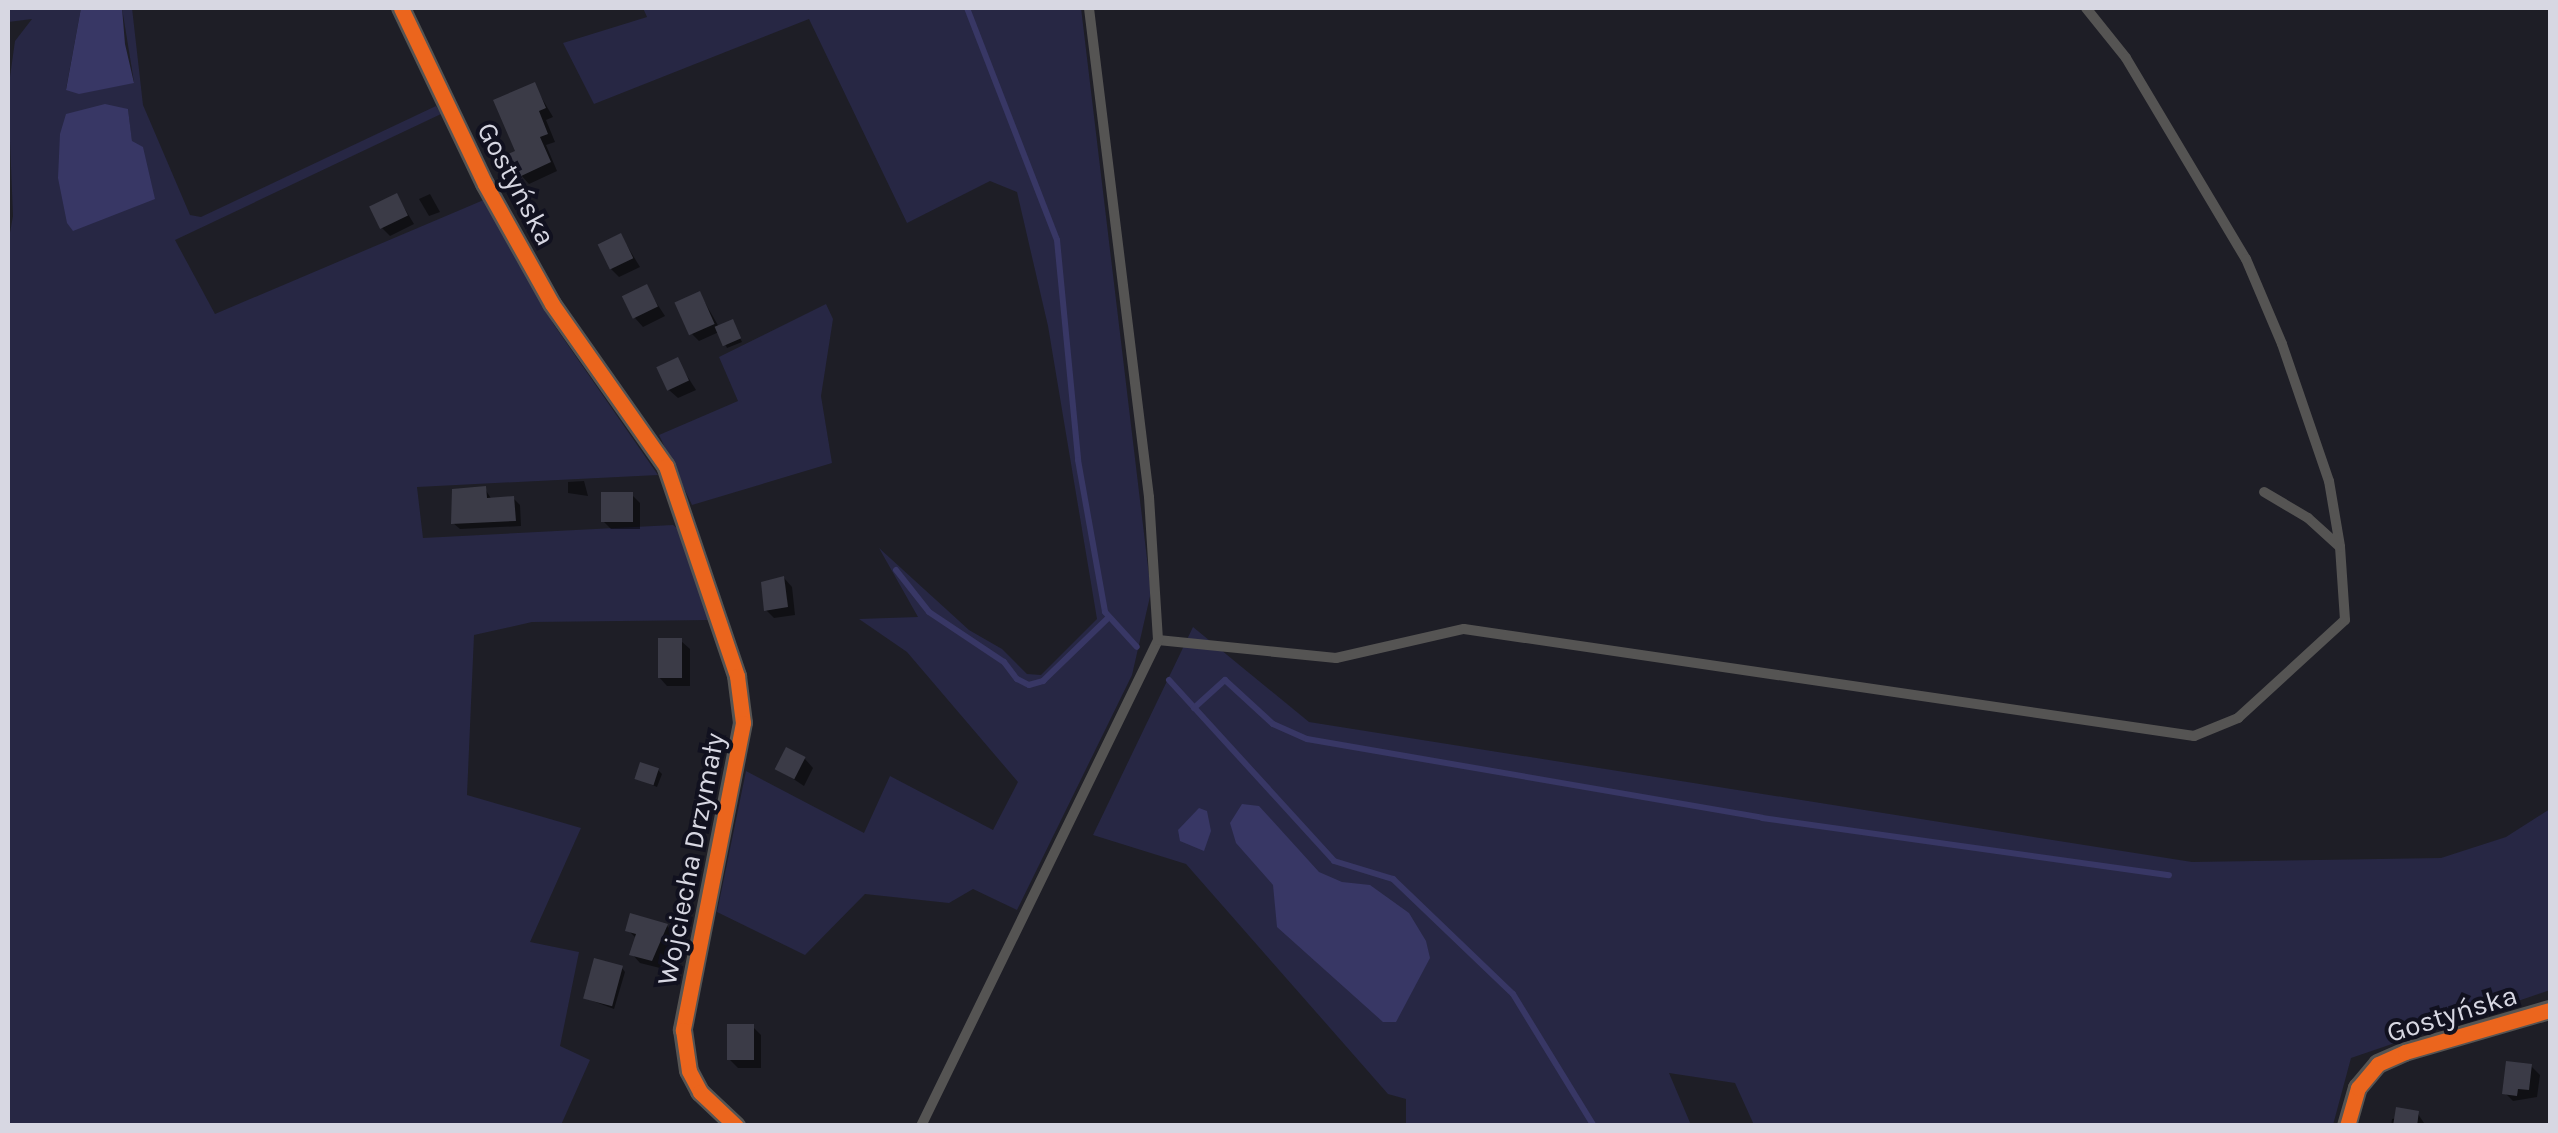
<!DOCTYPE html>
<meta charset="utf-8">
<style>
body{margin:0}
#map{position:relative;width:2558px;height:1133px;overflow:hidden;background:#1e1e26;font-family:Karla,sans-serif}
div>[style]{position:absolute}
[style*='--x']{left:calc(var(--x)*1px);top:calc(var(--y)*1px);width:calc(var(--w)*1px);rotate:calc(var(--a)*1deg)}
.green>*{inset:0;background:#272744}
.water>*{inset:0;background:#383765}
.shadow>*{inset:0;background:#0007}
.stream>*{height:6px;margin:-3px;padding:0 3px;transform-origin:3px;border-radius:3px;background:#383765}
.building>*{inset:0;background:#3b3b47;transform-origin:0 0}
.lane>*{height:10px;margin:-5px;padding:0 5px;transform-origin:5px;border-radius:5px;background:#555453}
.street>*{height:20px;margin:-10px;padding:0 10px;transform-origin:10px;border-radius:10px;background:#555453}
.cycleway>*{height:15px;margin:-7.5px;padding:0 7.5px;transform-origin:7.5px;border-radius:7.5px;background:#eb651d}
span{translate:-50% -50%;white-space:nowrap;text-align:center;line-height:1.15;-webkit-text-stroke:8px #11111f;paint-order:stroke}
.street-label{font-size:28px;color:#d7d7e2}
.frame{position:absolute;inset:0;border:10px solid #d7d7e2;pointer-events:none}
</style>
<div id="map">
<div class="green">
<i style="clip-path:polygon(evenodd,8px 8px,81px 8px,66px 89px,134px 82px,122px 8px,132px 8px,143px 105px,190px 215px,201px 217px,436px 106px,441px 114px,175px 240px,215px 314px,486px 199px,554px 325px,658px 475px,417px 487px,423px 538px,673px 525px,682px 532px,709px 620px,532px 622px,474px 635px,467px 795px,581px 828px,530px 942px,579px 952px,560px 1046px,590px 1060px,561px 1125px,8px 1125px,8px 244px,13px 216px,8px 91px,15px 41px,32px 19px,8px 22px,8px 8px,128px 109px,132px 142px,143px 148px,104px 217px,73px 230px,128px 109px)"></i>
<i style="clip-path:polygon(643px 8px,1081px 8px,1151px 592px,1132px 675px,1017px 910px,973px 889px,949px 903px,865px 894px,805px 955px,717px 912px,746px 771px,864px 833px,890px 776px,993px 830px,1018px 782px,907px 652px,859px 619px,918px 617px,879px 548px,969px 630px,1002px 649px,1027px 674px,1041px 675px,1097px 619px,1048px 326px,1017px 192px,990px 181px,907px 223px,809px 19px,594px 104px,563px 43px,647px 17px)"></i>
<i style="clip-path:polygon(826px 304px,833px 319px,821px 396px,832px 463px,692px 505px,659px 435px,738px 401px,719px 357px)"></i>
<i style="clip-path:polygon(1193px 627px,1309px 722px,2192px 862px,2441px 858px,2506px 837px,2550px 809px,2550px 990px,2351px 1058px,2333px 1125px,1754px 1125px,1735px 1083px,1669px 1073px,1691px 1125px,1406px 1125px,1406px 1099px,1388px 1094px,1186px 864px,1093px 835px)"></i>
</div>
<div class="water">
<i style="clip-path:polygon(81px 8px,122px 8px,125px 44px,134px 83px,79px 94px,66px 90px)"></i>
<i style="clip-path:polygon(105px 104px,128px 109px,132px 141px,143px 147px,155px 199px,73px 231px,67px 223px,58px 178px,60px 134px,66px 114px)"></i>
<i style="clip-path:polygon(1242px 804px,1259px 806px,1319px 872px,1342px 882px,1370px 885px,1409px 913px,1426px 941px,1430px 958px,1396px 1022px,1383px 1022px,1277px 927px,1273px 885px,1236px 843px,1230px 823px)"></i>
<i style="clip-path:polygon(1199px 808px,1207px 811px,1211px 831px,1204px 851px,1180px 841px,1178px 830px)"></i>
</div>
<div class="shadow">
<i style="clip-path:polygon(534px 85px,553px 117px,546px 120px,555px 142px,546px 145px,557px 171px,529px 184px,521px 175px,519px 152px)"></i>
<i style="clip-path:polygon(430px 194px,440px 212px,429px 216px,419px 199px)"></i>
<i style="clip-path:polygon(397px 196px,414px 224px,390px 236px,381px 227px)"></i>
<i style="clip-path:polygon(621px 236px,640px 267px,619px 277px,611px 269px)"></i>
<i style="clip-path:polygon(646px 287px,665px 316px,643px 327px,635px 318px)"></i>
<i style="clip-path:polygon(700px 294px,719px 327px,732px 322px,742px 342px,727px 348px,719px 332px,699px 341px,692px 334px)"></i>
<i style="clip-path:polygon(677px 360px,696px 390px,678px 398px,669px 390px)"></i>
<i style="clip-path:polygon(584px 481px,588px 496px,568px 493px,568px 482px)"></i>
<i style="clip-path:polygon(485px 489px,492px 500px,513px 498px,520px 505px,521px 526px,460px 529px,453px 523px)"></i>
<i style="clip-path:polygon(632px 495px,640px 503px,640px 529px,611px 529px,603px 521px)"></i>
<i style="clip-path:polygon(784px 578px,792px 587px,795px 615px,774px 618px,766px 610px)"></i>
<i style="clip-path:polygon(681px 641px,690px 649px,690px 686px,667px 686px,659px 677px)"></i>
<i style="clip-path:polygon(805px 759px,813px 768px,804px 786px,777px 768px)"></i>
<i style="clip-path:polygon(658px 770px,662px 774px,657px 787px,638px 779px)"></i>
<i style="clip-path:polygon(667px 926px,675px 934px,660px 968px,640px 963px,632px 954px,637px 939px,628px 930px)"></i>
<i style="clip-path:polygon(622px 968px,625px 972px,614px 1009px,585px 998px)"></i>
<i style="clip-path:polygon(753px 1027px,761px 1035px,761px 1068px,738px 1068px,729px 1059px)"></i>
<i style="clip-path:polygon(2531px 1066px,2540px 1075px,2537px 1097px,2513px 1101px,2505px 1093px)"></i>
<i style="clip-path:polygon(2418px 1114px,2426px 1126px,2391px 1126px,2392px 1119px)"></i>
</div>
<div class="stream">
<i style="--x:967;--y:8;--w:249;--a:68.8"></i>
<i style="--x:1057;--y:240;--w:221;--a:84.5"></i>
<i style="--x:1078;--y:460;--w:154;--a:79.9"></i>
<i style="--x:1105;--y:612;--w:47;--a:47.6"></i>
<i style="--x:896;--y:570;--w:53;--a:51.8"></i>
<i style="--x:929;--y:612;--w:90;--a:33.7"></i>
<i style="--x:1004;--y:662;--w:21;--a:53"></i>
<i style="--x:1017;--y:679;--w:13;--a:27"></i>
<i style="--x:1029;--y:685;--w:15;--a:-16"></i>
<i style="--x:1043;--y:681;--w:92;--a:-44.1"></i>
<i style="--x:1169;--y:680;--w:245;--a:47.6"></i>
<i style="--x:1334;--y:861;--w:62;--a:17"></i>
<i style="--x:1393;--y:879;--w:166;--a:43.8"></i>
<i style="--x:1513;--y:994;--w:155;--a:58.5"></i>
<i style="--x:1194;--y:708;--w:42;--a:-42.1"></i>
<i style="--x:1225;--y:680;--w:65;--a:42.5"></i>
<i style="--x:1273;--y:724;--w:37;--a:24"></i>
<i style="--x:1307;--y:739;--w:462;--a:9.8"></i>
<i style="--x:1762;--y:818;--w:411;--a:8"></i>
</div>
<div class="building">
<i style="clip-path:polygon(535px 82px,546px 108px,539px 111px,548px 134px,540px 137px,551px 162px,519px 177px,508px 154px,515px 151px,493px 100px)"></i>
<i style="left:397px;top:193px;width:25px;height:31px;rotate:64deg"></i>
<i style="left:621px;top:233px;width:28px;height:26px;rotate:64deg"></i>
<i style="left:647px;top:284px;width:25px;height:28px;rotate:64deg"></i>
<i style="left:700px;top:291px;width:36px;height:28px;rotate:66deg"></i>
<i style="left:733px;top:319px;width:21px;height:20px;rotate:67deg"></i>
<i style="left:678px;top:357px;width:26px;height:24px;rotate:65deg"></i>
<i style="clip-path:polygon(486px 486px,487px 498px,514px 496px,516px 521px,451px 524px,452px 489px)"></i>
<i style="left:601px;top:492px;width:32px;height:30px"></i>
<i style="clip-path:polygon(784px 576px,788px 607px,764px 611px,761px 582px)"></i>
<i style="left:658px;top:638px;width:24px;height:40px"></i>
<i style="left:786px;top:747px;width:22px;height:25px;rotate:27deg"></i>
<i style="left:640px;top:762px;width:20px;height:18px;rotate:18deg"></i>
<i style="clip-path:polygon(630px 913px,668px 924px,652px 961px,629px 955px,636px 934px,625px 931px)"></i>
<i style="left:594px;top:958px;width:30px;height:42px;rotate:15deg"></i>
<i style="left:727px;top:1024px;width:27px;height:36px"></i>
<i style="clip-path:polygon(2506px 1061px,2532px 1064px,2529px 1090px,2518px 1089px,2517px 1096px,2502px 1094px)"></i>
<i style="clip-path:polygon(2396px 1107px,2419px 1111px,2417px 1126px,2393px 1126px)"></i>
</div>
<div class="lane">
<i style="--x:2086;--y:8;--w:64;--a:51.3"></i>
<i style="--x:2126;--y:58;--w:234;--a:59.2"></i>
<i style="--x:2246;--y:259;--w:92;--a:67"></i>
<i style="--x:2282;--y:344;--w:145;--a:71.1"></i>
<i style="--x:2329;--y:481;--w:66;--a:80.4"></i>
<i style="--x:1158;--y:640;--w:179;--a:5.8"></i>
<i style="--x:1336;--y:658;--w:131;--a:-12.8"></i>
<i style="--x:1464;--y:629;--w:738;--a:8.34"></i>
<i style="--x:2194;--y:736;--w:48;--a:-22.2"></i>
<i style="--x:2238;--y:718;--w:145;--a:-42.5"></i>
<i style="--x:2345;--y:620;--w:73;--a:-93.9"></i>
<i style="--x:2340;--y:547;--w:43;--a:-137.8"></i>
<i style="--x:2308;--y:518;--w:51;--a:-149.4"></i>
<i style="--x:921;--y:1126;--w:541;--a:-64"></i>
<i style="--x:1158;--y:640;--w:143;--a:-93.6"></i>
<i style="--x:1149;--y:497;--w:493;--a:-97"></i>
</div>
<div class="street">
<i style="--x:401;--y:8;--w:195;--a:64.5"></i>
<i style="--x:485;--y:184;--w:137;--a:60.8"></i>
<i style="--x:552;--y:304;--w:198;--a:54.9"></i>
<i style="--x:666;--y:466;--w:222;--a:71.3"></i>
<i style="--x:737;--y:676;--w:47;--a:82.7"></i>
<i style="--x:743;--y:723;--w:313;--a:101.1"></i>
<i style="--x:683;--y:1030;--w:41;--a:81.7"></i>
<i style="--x:689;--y:1071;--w:24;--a:62"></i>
<i style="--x:700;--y:1092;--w:50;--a:43.4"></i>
<i style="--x:2347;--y:1126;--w:40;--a:-74"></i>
<i style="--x:2358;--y:1088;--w:31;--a:-50"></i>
<i style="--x:2378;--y:1064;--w:30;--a:-24"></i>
<i style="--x:2405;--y:1052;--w:151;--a:-16.2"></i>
</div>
<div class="cycleway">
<i style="--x:401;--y:8;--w:195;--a:64.5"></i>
<i style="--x:485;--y:184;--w:137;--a:60.8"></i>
<i style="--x:552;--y:304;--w:198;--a:54.9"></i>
<i style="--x:666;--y:466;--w:222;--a:71.3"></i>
<i style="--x:737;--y:676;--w:47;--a:82.7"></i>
<i style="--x:743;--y:723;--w:313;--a:101.1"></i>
<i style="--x:683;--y:1030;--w:41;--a:81.7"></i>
<i style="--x:689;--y:1071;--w:24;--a:62"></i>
<i style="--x:700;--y:1092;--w:50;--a:43.4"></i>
<i style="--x:2347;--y:1126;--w:40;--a:-74"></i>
<i style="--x:2358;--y:1088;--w:31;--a:-50"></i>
<i style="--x:2378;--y:1064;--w:30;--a:-24"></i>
<i style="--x:2405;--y:1052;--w:151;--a:-16.2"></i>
</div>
<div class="street-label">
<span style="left:516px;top:184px;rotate:62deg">Gostyńska</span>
<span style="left:691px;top:859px;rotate:-79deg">Wojciecha Drzymały</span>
<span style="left:2452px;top:1014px;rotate:-17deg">Gostyńska</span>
</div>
<div class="frame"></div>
</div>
